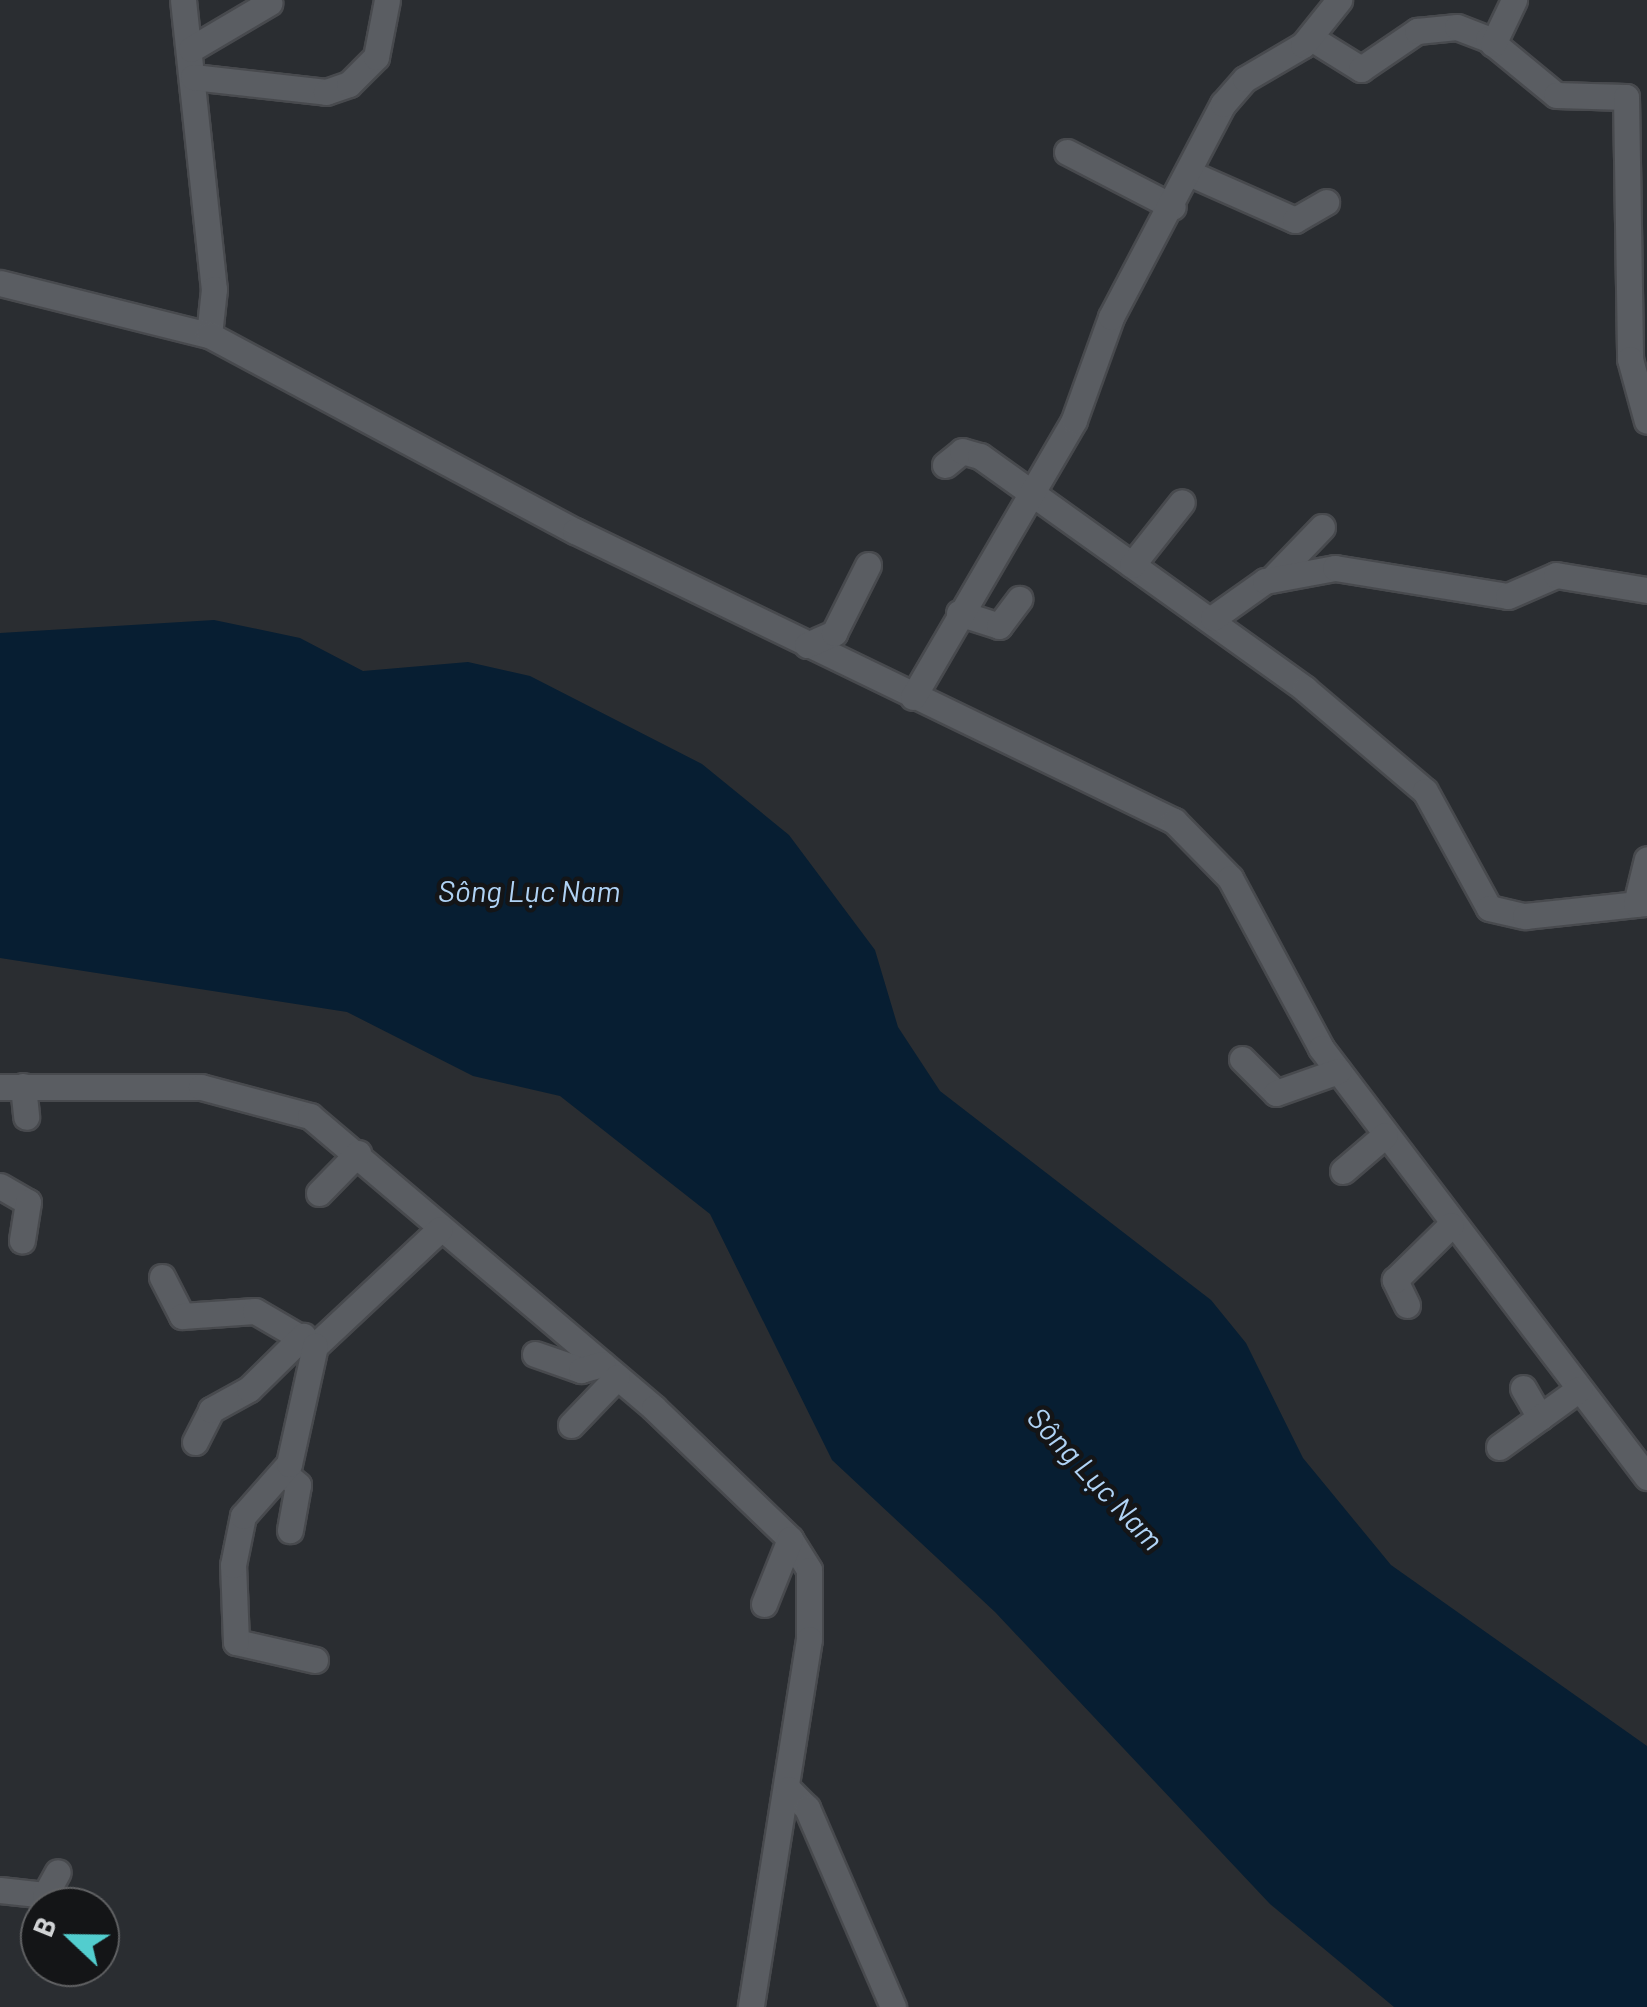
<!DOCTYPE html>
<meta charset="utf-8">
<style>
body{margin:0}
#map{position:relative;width:1647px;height:2007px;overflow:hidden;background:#2a2d31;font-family:Barlow,sans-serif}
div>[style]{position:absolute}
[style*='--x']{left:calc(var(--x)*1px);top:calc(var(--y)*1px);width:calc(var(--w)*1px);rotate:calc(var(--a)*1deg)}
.water>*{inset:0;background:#071e32}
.roads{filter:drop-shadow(2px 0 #484a4e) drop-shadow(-2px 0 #484a4e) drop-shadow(0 2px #484a4e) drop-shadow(0 -2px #484a4e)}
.minor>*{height:25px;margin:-12.5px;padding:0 12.5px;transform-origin:12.5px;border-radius:12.5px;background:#5a5d62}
span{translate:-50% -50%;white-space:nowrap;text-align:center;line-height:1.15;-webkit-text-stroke:9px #141517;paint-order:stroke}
.water-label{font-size:30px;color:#b0d3f5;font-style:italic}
.north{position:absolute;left:20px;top:1887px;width:100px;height:100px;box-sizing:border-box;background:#141517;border:2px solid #606163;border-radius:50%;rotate:292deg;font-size:28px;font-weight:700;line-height:40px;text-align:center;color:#d1d3d5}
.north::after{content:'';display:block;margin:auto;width:35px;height:45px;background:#52cdce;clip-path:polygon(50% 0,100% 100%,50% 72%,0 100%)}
</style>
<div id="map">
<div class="water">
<i style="clip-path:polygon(214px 620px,300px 638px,363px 671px,468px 662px,530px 676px,702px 764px,789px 835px,875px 950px,898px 1027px,940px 1091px,1211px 1300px,1246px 1343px,1303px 1458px,1391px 1565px,1647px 1746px,1647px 2007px,1394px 2007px,1270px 1904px,995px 1612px,832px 1460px,710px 1214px,560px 1096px,473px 1076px,347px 1012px,0 958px,0 633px)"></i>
</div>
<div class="roads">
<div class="minor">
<i style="--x:183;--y:0;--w:291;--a:83.9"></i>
<i style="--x:214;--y:289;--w:46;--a:96.2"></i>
<i style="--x:1311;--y:38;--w:59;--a:31.8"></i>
<i style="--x:1361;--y:69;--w:68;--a:-34.2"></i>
<i style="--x:1417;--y:31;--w:40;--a:-5.7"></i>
<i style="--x:1457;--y:27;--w:33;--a:21"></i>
<i style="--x:1488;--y:39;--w:88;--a:39.5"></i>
<i style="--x:1556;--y:95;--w:70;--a:1.6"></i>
<i style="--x:1626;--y:97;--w:262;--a:89.1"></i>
<i style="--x:1630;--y:359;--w:64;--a:74.7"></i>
<i style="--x:1493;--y:44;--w:49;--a:-64.5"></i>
<i style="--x:191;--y:49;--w:91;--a:-30.5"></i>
<i style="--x:193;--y:77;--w:134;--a:6.4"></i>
<i style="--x:326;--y:92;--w:24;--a:-19"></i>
<i style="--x:349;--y:84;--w:38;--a:-45"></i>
<i style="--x:376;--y:57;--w:58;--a:-79.1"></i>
<i style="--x:1067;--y:152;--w:119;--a:27.4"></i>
<i style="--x:1189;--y:173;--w:116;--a:23.9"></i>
<i style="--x:1295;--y:220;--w:36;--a:-30"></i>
<i style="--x:0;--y:283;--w:215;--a:14"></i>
<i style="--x:209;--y:335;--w:415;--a:28.2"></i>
<i style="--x:575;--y:531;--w:666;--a:25.83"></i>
<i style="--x:1174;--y:821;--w:80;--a:45.5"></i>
<i style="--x:1230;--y:878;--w:193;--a:61.8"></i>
<i style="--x:1321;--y:1048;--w:539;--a:52.77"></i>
<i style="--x:945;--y:465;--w:22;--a:-39"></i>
<i style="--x:962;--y:451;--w:19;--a:16"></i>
<i style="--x:980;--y:456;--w:400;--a:35.6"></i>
<i style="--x:1305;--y:689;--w:157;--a:40.4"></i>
<i style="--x:1425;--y:791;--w:133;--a:61.3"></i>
<i style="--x:1489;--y:908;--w:37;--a:13"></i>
<i style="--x:1525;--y:916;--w:123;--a:-6.1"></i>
<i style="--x:1132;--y:565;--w:80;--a:-51.6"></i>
<i style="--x:1272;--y:579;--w:72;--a:-46.1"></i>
<i style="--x:959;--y:613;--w:42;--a:18"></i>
<i style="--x:999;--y:626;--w:34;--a:-53"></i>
<i style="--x:1213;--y:618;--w:64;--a:-35.4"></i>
<i style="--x:1265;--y:581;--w:71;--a:-10.5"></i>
<i style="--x:1335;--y:568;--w:175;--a:9.2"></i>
<i style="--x:1508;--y:596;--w:52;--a:-23.6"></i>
<i style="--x:1556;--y:575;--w:92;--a:9.4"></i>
<i style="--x:807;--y:645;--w:30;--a:-24"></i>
<i style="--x:834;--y:633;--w:76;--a:-63.4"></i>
<i style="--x:913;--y:697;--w:320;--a:-59.8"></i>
<i style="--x:1074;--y:420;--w:109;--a:-70.2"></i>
<i style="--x:1111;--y:317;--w:241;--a:-62.3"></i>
<i style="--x:1223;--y:104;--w:33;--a:-49"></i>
<i style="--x:1245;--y:79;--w:67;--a:-30.4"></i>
<i style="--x:1303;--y:45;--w:58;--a:-51.3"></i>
<i style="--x:1636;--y:904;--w:46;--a:-76.3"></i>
<i style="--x:1242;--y:1059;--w:48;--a:45"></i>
<i style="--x:1276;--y:1093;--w:66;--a:-19.5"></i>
<i style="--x:23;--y:1086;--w:31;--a:84"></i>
<i style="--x:0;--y:1087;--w:201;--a:0"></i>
<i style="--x:201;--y:1087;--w:113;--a:14.9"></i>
<i style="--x:310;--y:1116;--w:451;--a:40.3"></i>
<i style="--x:654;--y:1408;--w:189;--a:43.9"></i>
<i style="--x:790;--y:1539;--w:36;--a:58"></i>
<i style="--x:809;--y:1570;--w:69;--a:90"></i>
<i style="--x:809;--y:1639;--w:373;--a:99"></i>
<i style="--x:1343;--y:1171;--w:55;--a:-40.6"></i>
<i style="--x:0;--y:1186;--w:32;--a:30"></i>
<i style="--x:28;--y:1202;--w:39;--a:99"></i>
<i style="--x:319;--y:1193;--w:56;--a:-45.7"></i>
<i style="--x:162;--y:1277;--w:44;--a:62.9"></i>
<i style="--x:182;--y:1316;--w:73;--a:-3.9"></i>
<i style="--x:255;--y:1311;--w:69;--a:30.3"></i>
<i style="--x:315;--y:1346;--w:171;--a:-43.1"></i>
<i style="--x:1407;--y:1305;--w:28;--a:-116"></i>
<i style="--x:1395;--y:1280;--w:78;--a:-44.5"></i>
<i style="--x:535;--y:1354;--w:49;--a:19.2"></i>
<i style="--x:581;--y:1370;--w:22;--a:-16"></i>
<i style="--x:1523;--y:1388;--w:34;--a:60"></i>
<i style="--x:571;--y:1425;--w:66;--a:-46.2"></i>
<i style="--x:195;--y:1442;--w:36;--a:-63"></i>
<i style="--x:211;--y:1410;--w:43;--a:-28.9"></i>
<i style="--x:249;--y:1389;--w:76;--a:-44.5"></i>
<i style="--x:1499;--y:1447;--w:99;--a:-35.9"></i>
<i style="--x:285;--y:1474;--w:17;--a:40"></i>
<i style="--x:298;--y:1485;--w:46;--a:100.1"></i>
<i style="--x:764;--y:1604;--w:70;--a:-68.2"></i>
<i style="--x:315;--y:1660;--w:81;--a:-167.2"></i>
<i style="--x:236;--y:1642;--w:77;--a:-92.2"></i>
<i style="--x:233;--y:1565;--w:50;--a:-78.5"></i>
<i style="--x:243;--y:1516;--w:69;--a:-48.5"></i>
<i style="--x:289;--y:1464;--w:121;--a:-77.6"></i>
<i style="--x:788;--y:1789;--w:27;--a:45"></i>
<i style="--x:807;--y:1808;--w:217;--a:66.6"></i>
<i style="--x:0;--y:1890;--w:45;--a:6.3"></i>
<i style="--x:45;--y:1895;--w:26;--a:-61"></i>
</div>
</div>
<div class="water-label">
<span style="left:529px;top:890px">Sông Lục Nam</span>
<span style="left:1096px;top:1478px;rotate:47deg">Sông Lục Nam</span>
</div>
<div class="north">B</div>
</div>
